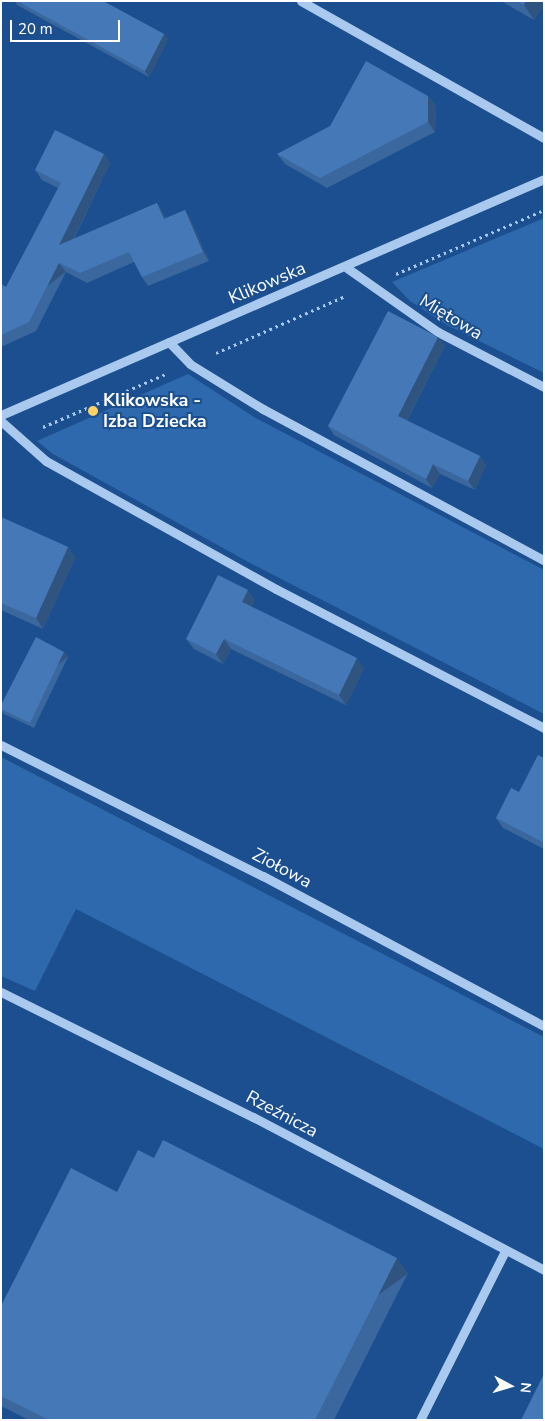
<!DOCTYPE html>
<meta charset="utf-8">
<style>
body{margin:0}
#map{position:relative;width:545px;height:1421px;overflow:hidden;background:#1b4f8f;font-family:"Nunito Sans",sans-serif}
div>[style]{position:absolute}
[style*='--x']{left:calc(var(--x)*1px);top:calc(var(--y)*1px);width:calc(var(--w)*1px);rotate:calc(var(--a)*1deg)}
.green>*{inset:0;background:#2e69ad}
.path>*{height:3px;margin-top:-1.5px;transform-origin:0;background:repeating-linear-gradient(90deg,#a9c9ee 0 2.5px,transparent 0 6.5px)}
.minor>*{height:9px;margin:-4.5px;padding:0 4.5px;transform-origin:4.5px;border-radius:4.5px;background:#a9c9ee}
.wall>*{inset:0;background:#3a679d}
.shaded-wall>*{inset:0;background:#305480;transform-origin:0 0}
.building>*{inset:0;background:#4478b7}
.dots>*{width:14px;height:14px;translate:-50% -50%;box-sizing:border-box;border:2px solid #1b4f8f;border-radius:50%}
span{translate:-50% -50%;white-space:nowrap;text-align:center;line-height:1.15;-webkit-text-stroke:4px #1b4f8f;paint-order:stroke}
.street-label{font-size:18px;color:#fff}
.poi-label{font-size:18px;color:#fff;font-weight:700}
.left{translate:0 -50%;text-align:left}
.frame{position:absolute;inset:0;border:2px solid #fff;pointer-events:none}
.north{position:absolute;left:485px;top:1361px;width:50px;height:50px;-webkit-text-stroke:4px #1b4f8f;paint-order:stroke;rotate:96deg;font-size:14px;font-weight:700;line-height:20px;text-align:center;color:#fff}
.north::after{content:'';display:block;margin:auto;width:18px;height:22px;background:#fff;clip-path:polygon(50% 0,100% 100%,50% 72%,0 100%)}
.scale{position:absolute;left:10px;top:20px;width:110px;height:22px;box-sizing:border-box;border:2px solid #fff;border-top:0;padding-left:6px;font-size:15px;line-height:18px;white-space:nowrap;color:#fff;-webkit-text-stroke:4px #1b4f8f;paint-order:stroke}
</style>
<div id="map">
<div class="green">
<i style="clip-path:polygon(544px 218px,544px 373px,445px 324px,410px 301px,392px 282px)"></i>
<i style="clip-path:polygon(188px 374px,254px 417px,544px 570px,544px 714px,252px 564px,53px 454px,37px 441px)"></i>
<i style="clip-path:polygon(1px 757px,544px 1037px,544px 1149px,76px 909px,35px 991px,1px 976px)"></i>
</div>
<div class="path">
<i style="--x:396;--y:274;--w:161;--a:-23.4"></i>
<i style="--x:216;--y:353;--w:141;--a:-23.8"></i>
<i style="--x:43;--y:427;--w:134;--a:-23.3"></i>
</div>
<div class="minor">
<i style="--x:301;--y:1;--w:279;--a:29.4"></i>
<i style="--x:347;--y:268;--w:111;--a:35.1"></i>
<i style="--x:438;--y:332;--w:119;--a:27.4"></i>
<i style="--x:169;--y:342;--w:30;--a:46"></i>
<i style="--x:190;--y:364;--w:86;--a:31.7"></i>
<i style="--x:263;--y:409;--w:319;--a:28.3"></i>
<i style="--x:1;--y:415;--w:592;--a:-23.49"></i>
<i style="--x:1;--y:421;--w:60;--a:41.6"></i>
<i style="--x:46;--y:461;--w:263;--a:29.1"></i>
<i style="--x:276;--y:589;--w:302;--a:27.4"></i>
<i style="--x:1;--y:745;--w:293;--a:26.6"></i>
<i style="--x:263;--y:876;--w:319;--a:28.1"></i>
<i style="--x:1;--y:992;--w:281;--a:26.4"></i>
<i style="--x:253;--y:1117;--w:329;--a:27.7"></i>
<i style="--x:420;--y:1420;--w:189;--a:-63.3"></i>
</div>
<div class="wall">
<i style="clip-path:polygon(15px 1px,103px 1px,164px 34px,168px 39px,149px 77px,17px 5px)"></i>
<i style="clip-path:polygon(501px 1px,544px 1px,544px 4px,534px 20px)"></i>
<i style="clip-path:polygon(428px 96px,436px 106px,435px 132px,327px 188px,285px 164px,277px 154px)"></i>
<i style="clip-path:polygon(104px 154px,110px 163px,74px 239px,157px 203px,166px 218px,185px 210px,191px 220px,209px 261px,148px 286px,142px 277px,134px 262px,87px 283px,66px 272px,36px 331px,1px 347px,1px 284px,6px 287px,58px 188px,42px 180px,35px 170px)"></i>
<i style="clip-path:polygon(438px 337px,445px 346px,407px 421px,480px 456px,486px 465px,475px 490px,440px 474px,432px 488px,334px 435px,328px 426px)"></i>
<i style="clip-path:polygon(1px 517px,68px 547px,75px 558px,43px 629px,1px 610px)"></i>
<i style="clip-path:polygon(255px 600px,251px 607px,364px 668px,346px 705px,231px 649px,223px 664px,194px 649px,186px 639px)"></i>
<i style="clip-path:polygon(64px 652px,68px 657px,34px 728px,4px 714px,1px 710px,1px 705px)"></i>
<i style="clip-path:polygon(544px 758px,544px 849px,503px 828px,496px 818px,519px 792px)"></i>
<i style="clip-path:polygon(154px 1158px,408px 1273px,334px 1420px,29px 1420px,1px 1406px,1px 1306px,117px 1192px)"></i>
</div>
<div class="shaded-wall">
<i style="clip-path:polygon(525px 1px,544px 1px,544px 4px,534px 20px,524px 5px)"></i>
<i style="clip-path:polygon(164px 34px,168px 39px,149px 77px,145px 71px)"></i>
<i style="clip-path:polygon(428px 96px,436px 106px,435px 132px,428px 122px)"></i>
<i style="clip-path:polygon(104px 154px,110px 163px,66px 254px,59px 245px)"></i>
<i style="clip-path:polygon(157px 203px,163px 213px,171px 228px,164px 219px)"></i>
<i style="clip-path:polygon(185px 210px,191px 220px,209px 261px,203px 252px)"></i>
<i style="left:59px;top:263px;width:11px;height:66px;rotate:52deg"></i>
<i style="clip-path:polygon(438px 337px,445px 346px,404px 426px,398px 416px)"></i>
<i style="clip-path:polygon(480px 456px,486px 465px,475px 490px,468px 481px)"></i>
<i style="clip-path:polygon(433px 464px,440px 474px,432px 488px,426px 479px)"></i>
<i style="clip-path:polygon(68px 547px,75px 558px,43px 629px,36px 618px)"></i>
<i style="clip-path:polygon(248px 590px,255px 600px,249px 612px,242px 602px)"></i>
<i style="clip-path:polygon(224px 639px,231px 649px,223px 664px,216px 654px)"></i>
<i style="left:64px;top:652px;width:6px;height:79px;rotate:51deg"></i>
<i style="clip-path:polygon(357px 658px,364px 668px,346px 705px,339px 695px)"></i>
<i style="left:397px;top:1258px;width:19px;height:182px;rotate:54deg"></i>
</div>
<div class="building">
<i style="clip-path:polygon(17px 1px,103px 1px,164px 34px,145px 71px)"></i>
<i style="clip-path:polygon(518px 1px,525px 1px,524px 5px)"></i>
<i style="clip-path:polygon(366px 61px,428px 96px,428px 122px,320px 178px,277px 154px,330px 126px)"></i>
<i style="clip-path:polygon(55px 130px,104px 154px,59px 245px,157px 203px,164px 219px,185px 210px,203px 252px,142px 277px,129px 252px,80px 273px,59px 263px,29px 322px,1px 335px,1px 284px,6px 287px,61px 183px,35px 170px)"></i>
<i style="clip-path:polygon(388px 311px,438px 337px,398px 416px,480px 456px,468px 481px,433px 464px,426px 479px,328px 426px)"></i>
<i style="clip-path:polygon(1px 517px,68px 547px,36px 618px,1px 603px)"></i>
<i style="clip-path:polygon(218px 575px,248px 590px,242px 602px,357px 658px,339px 695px,224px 639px,216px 654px,186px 639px)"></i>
<i style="clip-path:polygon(36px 637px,64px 652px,30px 723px,1px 709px,1px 705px)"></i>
<i style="clip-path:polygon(538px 755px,544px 758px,544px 840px,543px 842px,496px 818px,511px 788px,519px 792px)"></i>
<i style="clip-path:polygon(163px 1140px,397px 1258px,315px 1420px,49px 1420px,1px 1396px,1px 1306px,71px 1168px,117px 1192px,138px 1150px,154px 1158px)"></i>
<i style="clip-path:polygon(544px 1374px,544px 1420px,521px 1420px)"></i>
</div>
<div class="dots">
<i style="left:93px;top:411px;background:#ffd166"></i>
</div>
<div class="street-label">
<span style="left:267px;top:283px;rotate:-23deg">Klikowska</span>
<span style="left:451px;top:317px;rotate:31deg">Miętowa</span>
<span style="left:282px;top:868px;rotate:28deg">Ziołowa</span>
<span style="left:282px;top:1114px;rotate:28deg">Rzeźnicza</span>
</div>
<div class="poi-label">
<span class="left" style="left:103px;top:411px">Klikowska -<br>Izba Dziecka</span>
</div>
<div class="frame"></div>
<div class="north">N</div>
<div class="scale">20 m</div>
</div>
